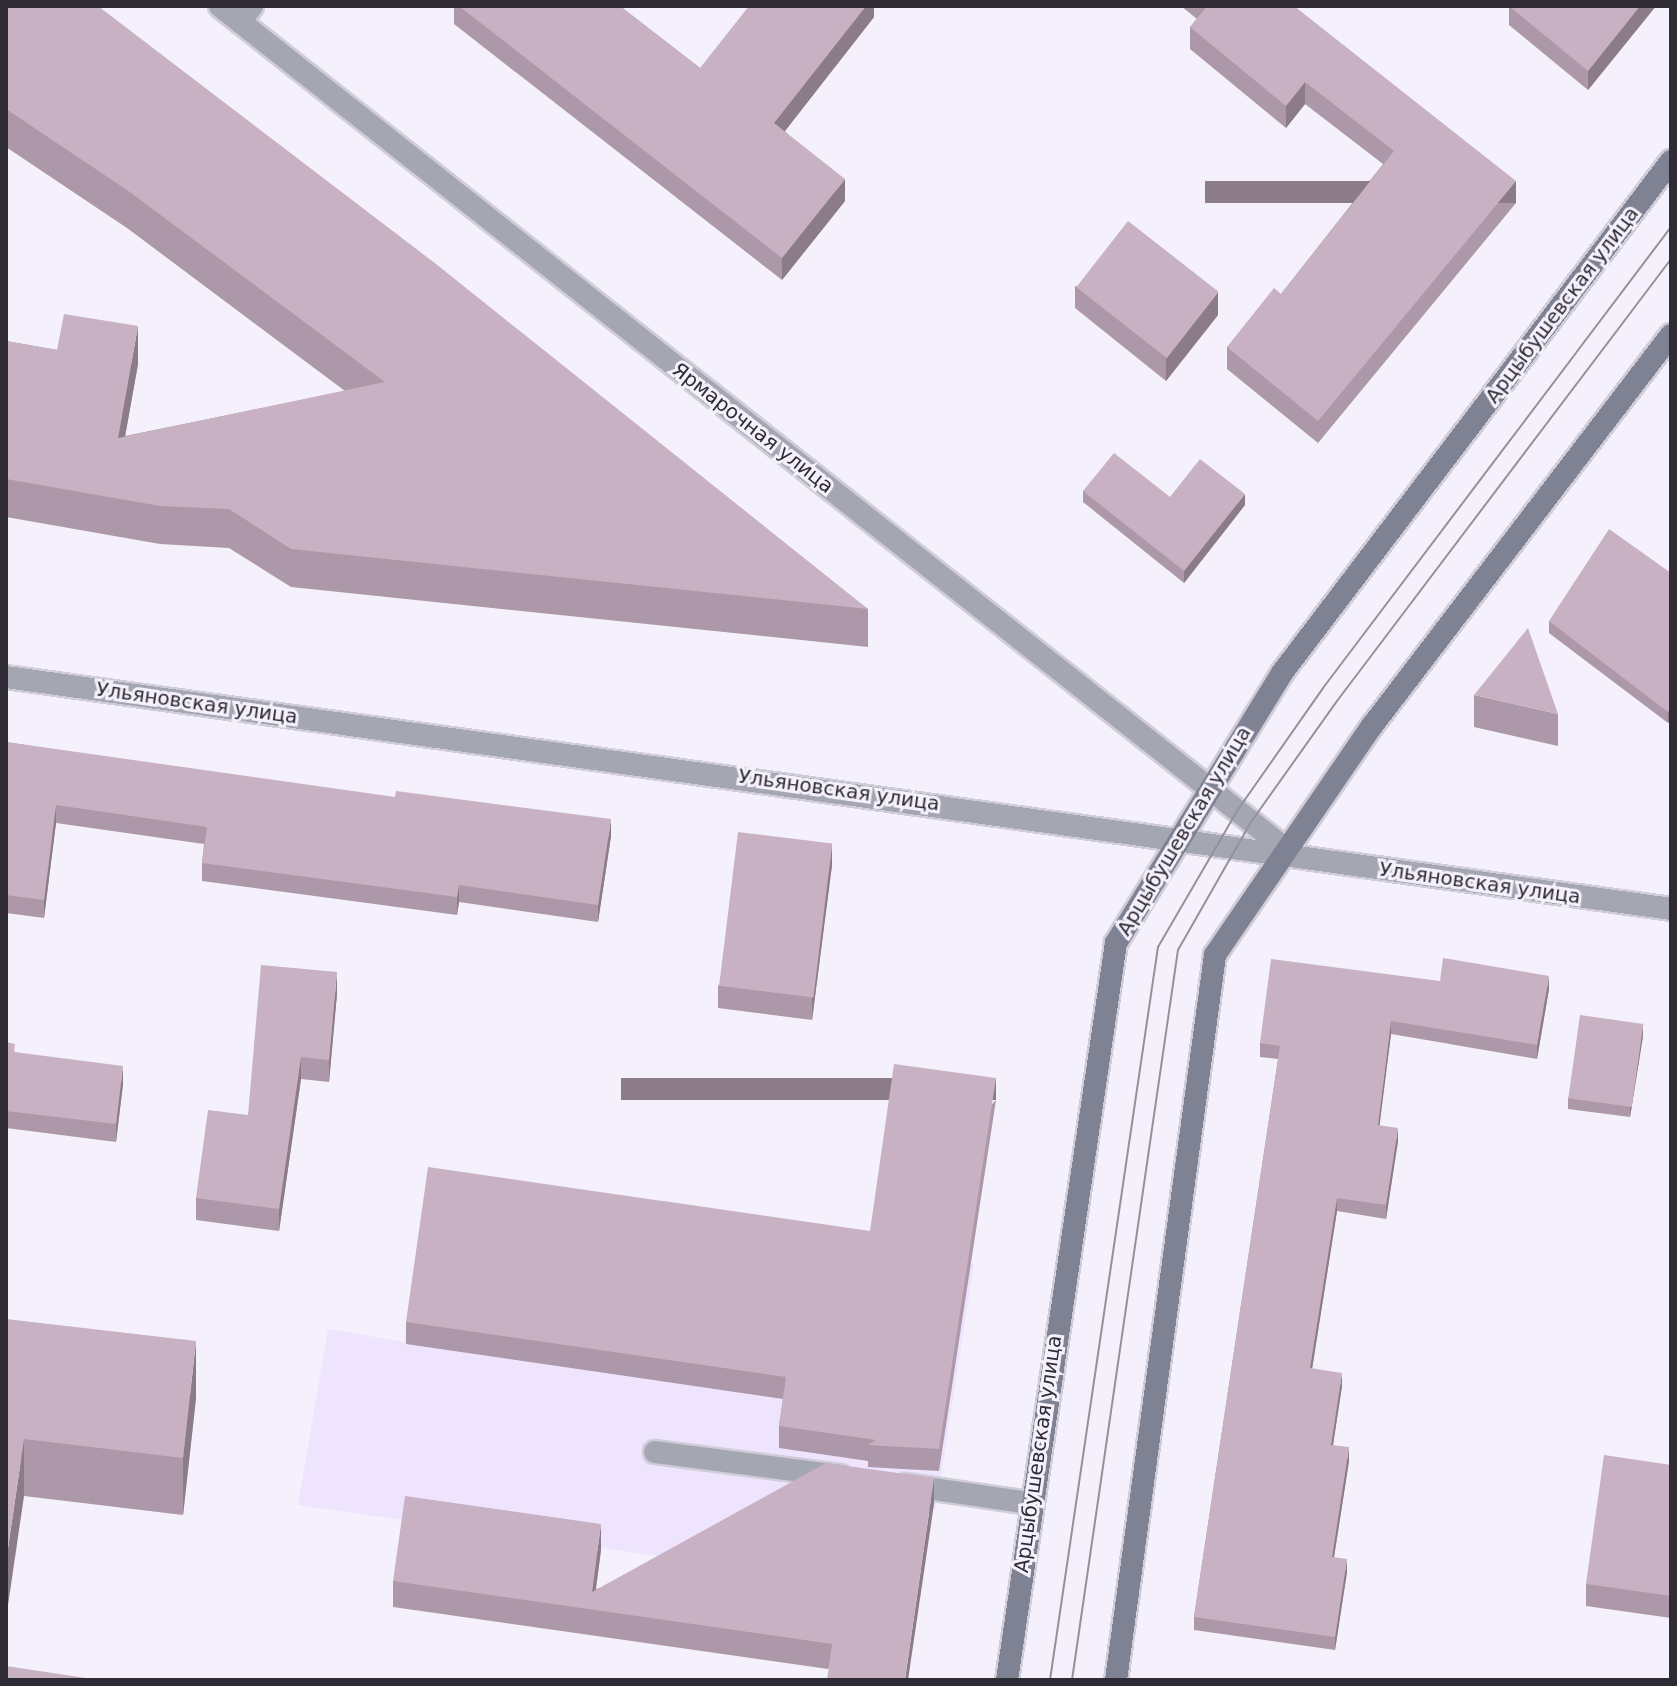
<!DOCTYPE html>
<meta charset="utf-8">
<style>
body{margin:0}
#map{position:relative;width:1677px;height:1686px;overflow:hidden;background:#f5f1fc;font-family:"DejaVu Sans",sans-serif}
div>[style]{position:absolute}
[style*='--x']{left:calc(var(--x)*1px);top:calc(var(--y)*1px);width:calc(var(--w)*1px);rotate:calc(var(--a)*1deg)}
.built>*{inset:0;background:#eee4fe}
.roads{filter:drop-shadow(2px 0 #d1cdd8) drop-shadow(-2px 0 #d1cdd8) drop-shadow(0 2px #d1cdd8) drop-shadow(0 -2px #d1cdd8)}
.service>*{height:22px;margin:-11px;padding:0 11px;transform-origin:11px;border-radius:11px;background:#a4a7b2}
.minor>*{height:22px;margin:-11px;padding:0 11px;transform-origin:11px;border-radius:11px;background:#a4a7b2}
.secondary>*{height:22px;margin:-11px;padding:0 11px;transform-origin:11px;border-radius:11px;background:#7f8293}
.tram>*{height:2px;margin:-1px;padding:0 1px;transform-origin:1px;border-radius:1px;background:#95919b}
.wall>*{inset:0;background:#ac98a8}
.shaded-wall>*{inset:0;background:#8c7c88;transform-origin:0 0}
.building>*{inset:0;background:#c8b1c3;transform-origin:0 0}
span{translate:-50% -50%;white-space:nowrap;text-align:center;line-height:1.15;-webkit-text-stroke:6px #f5f1fc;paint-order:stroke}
.street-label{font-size:20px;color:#2f2b34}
.frame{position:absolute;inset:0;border:8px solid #2f2b34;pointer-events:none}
</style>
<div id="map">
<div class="built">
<i style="clip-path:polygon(429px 1186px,974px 1264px,936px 1509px,809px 1492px,686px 1560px,298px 1505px,328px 1329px,404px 1342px)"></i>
</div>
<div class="roads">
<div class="service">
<i style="--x:655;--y:1452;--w:187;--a:7.4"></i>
<i style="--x:906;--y:1485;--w:125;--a:8.3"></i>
</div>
<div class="minor">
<i style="--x:220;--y:6;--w:1359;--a:38.34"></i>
<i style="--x:240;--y:22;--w:20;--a:-53"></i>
<i style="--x:6;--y:677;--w:1681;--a:7.93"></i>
</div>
<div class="secondary">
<i style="--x:1007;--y:1680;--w:745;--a:-81.59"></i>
<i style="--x:1116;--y:943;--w:317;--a:-58.4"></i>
<i style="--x:1282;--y:673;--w:643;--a:-52.77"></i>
<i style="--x:1116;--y:1680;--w:732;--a:-82.22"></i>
<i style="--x:1215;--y:955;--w:278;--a:-55.6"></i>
<i style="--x:1372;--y:726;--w:492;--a:-52.6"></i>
</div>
</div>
<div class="tram">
<i style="--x:1050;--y:1680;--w:741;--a:-81.62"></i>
<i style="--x:1158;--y:947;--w:157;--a:-59.8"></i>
<i style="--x:1237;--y:811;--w:150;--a:-55"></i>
<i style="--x:1323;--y:688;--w:578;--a:-52.95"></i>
<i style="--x:1072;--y:1680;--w:738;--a:-81.74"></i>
<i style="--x:1178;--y:950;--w:147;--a:-60.3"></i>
<i style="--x:1251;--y:822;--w:148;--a:-54.6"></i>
<i style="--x:1337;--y:701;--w:554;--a:-52.92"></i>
</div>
<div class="wall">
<i style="clip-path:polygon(6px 6px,868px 609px,868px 647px,291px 587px,229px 548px,160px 544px,6px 517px,6px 341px,138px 364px,125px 436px,345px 391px,127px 228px,6px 147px)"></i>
<i style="clip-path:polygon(454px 6px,620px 6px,700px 68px,874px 6px,874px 17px,785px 131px,845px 201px,782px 280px,454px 24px)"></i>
<i style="clip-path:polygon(1181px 6px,1294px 6px,1516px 203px,1318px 443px,1227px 369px,1227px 347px,1281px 294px,1383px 164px,1305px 104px,1286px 128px,1190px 49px,1190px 27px,1197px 19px)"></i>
<i style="clip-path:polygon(1509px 6px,1656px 6px,1588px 90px,1509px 25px)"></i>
<i style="clip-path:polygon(1075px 286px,1218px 315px,1166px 381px,1075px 308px)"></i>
<i style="clip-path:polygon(1083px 491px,1170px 497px,1245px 505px,1184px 583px,1083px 502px)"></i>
<i style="clip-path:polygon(1671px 573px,1671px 718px,1668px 723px,1549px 633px,1549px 621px)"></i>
<i style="clip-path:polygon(1474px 695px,1558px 714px,1558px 746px,1474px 727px)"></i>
<i style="clip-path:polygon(6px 742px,611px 836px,598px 922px,459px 902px,457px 915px,202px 881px,202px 863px,204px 844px,56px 823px,44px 918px,6px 913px)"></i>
<i style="clip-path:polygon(832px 865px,812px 1020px,718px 1008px,718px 986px)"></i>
<i style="clip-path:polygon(1440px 981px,1549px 989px,1537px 1059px,1391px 1034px,1379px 1125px,1398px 1141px,1386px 1219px,1337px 1211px,1312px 1369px,1342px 1386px,1333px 1445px,1349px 1461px,1334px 1557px,1347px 1572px,1335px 1650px,1194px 1630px,1194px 1617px,1278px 1059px,1260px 1057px,1260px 1043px)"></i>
<i style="clip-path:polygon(337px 994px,329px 1082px,301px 1079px,279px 1231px,196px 1220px,196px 1198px,248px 1115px)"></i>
<i style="clip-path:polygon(1643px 1036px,1630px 1117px,1568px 1109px,1568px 1098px)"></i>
<i style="clip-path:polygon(6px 1042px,15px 1052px,123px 1084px,116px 1142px,6px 1128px)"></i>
<i style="clip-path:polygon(996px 1100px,939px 1471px,868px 1467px,868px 1461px,779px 1448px,779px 1426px,783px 1399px,406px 1344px,406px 1322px,870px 1231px)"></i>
<i style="clip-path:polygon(6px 1319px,196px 1398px,183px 1515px,24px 1496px)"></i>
<i style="clip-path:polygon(1671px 1465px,1671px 1618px,1586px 1606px,1586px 1584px)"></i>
<i style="clip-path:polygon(934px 1504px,828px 1669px,393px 1607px,393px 1581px,601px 1550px,596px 1589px)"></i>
</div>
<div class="shaded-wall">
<i style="clip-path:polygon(866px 6px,874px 6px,874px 17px,774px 145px,774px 123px)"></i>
<i style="clip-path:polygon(1640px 6px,1656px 6px,1588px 90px,1588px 71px)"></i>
<i style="clip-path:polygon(1305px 82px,1305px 104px,1286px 128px,1286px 106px)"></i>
<i style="clip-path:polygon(845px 179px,845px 201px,782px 280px,782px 258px)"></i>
<i style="left:1516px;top:181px;width:22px;height:311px;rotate:90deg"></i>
<i style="clip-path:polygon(1218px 292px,1218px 315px,1166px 381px,1166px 359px)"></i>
<i style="clip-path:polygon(138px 326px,138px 364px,118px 476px,118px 438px)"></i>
<i style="clip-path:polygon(1245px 494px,1245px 505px,1184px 583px,1184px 571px)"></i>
<i style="clip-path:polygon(1671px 707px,1671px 718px,1668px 723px,1668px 712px)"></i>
<i style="clip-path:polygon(56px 805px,56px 823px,44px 918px,44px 900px)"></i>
<i style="clip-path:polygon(611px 819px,611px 836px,598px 922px,598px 905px)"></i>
<i style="clip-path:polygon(832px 843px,832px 865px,812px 1020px,812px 998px)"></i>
<i style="clip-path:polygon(459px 885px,459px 902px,457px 915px,457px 897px)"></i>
<i style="clip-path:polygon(337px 972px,337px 994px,329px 1082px,329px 1060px)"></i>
<i style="clip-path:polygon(1549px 976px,1549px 989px,1537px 1059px,1537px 1045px)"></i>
<i style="clip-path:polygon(1391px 1021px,1391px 1034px,1378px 1138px,1378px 1125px)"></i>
<i style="clip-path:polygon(1643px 1024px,1643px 1036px,1630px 1117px,1630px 1106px)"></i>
<i style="clip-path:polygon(301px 1057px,301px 1079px,279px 1231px,279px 1209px)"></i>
<i style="clip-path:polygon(123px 1066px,123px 1084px,116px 1142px,116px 1124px)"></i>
<i style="left:996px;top:1078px;width:22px;height:375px;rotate:90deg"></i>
<i style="clip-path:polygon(1398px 1128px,1398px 1141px,1386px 1219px,1386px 1205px)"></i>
<i style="clip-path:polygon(1337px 1198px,1337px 1211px,1310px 1382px,1310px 1368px)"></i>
<i style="clip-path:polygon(196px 1341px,196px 1398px,183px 1515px,183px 1458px)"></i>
<i style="clip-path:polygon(1342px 1373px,1342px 1386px,1331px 1458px,1331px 1445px)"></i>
<i style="clip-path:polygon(24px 1439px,24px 1496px,6px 1619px,6px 1562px)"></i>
<i style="clip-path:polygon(1349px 1447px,1349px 1461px,1332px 1570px,1332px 1557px)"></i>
<i style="clip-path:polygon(934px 1478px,934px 1504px,908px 1680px,905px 1680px)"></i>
<i style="clip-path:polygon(601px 1524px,601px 1550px,593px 1609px,592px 1592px)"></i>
<i style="clip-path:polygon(1347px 1559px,1347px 1572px,1335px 1650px,1335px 1637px)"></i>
</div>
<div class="building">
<i style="clip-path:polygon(6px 6px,98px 6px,436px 264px,868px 609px,291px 549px,229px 509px,160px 506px,6px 479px,6px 341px,57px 350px,64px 314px,138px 326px,118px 438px,385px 382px,127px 190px,6px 109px)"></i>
<i style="clip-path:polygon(459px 6px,620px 6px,700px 68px,749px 6px,866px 6px,774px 123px,845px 179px,782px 258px)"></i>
<i style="clip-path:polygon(1207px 6px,1294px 6px,1516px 181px,1318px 421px,1227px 347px,1274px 288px,1281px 294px,1394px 151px,1305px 82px,1286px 106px,1190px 27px)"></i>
<i style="clip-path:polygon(1509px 6px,1640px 6px,1588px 71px)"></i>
<i style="left:1128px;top:221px;width:115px;height:84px;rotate:38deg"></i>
<i style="clip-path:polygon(1114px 453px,1170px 497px,1200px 459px,1245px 494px,1184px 571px,1083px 491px)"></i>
<i style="clip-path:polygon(1609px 529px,1671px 573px,1671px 707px,1668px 712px,1549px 621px)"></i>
<i style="clip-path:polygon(1528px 628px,1558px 714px,1474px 695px)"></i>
<i style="clip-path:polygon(6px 742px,395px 797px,396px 791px,611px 819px,598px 905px,459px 885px,457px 897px,202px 863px,207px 827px,56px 805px,44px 900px,6px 895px)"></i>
<i style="left:738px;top:832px;width:95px;height:155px;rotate:7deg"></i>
<i style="clip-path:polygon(1443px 958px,1549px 976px,1537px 1045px,1391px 1021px,1378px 1125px,1398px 1128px,1386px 1205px,1337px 1198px,1310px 1368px,1342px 1373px,1331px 1445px,1349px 1447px,1332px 1557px,1347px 1559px,1335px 1637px,1194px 1617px,1280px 1046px,1260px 1043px,1271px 959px,1440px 981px)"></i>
<i style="clip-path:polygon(261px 965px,337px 972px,329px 1060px,301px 1057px,279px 1209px,196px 1198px,208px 1110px,248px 1115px)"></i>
<i style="left:1580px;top:1015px;width:64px;height:84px;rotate:8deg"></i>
<i style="clip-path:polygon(6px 1042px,15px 1044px,14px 1052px,123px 1066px,116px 1124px,6px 1111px)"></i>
<i style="clip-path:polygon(894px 1064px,996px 1078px,939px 1449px,868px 1445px,876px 1440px,779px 1426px,786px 1377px,406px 1322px,428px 1167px,870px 1231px)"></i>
<i style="clip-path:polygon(6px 1319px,196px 1341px,183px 1458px,24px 1439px,6px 1562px)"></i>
<i style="clip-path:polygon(1604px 1455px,1671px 1465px,1671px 1596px,1586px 1584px)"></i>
<i style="clip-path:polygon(826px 1463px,934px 1478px,905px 1679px,911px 1680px,827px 1680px,832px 1644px,393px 1581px,405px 1496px,601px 1524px,592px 1592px)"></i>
<i style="clip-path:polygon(6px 1666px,99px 1680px,6px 1680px)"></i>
</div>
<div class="street-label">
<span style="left:1562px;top:305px;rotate:-53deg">Арцыбушевская улица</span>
<span style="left:753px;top:428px;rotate:38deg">Ярмарочная улица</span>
<span style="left:197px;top:703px;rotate:8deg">Ульяновская улица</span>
<span style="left:839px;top:790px;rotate:8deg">Ульяновская улица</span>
<span style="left:1184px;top:831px;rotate:-59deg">Арцыбушевская улица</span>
<span style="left:1480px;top:883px;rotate:8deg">Ульяновская улица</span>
<span style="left:1038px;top:1454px;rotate:-82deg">Арцыбушевская улица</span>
</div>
<div class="frame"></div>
</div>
